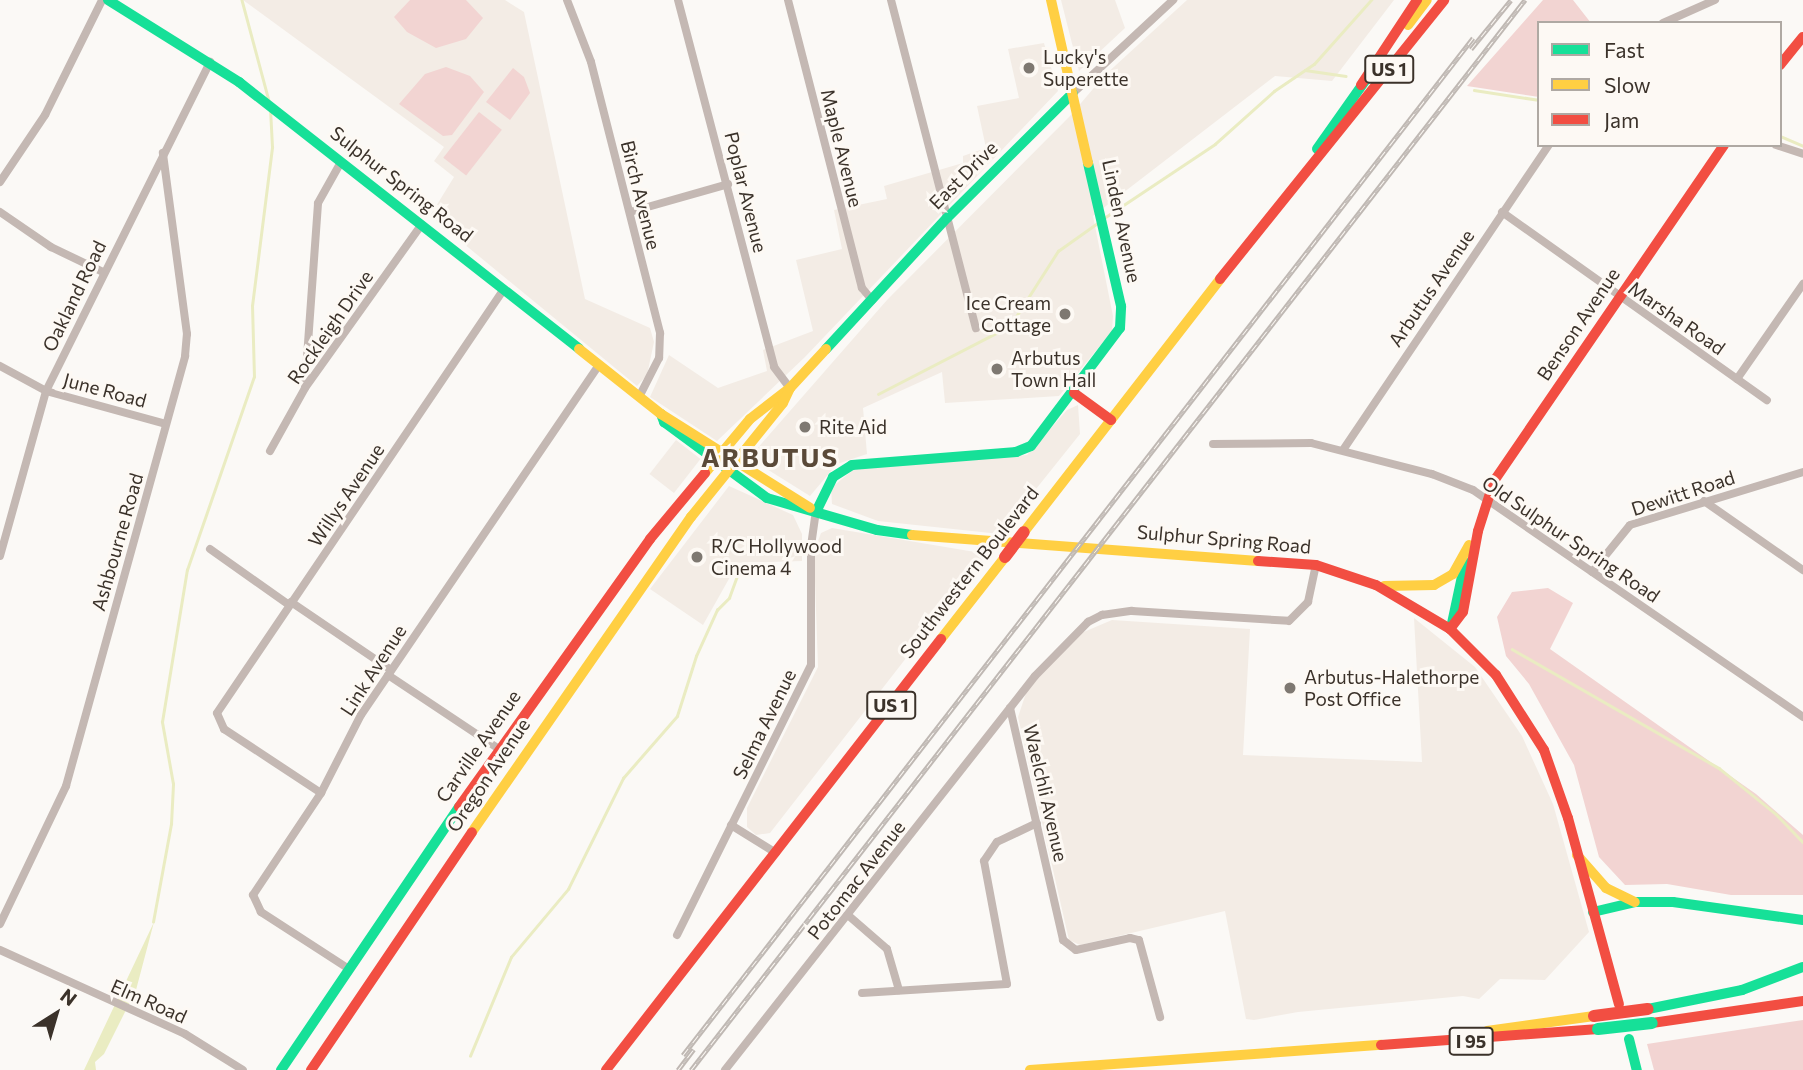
<!DOCTYPE html>
<style>
body{margin:0}
#map{position:relative;width:1803px;height:1070px;overflow:hidden;background:#fbf9f6;font-family:Commissioner,sans-serif}
div>[style]{position:absolute}
[style*='--x']{left:calc(var(--x)*1px);top:calc(var(--y)*1px);width:calc(var(--w)*1px);rotate:calc(var(--a)*1deg)}
.built>*{inset:0;background:#f3ece5;transform-origin:0 0}
.green>*{inset:0;background:#f2d4d2;transform-origin:0 0}
.water>*{inset:0;background:#eaecc2}
.stream>*{height:2.5px;margin:-1.25px;padding:0 1.25px;transform-origin:1.25px;border-radius:1.25px;background:#eaecc2}
.street>*{height:8px;margin:-4px;padding:0 4px;transform-origin:4px;border-radius:4px;background:#c4b8b3}
.fast>*{height:10px;margin:-5px;padding:0 5px;transform-origin:5px;border-radius:5px;background:#16e098}
.slow>*{height:10px;margin:-5px;padding:0 5px;transform-origin:5px;border-radius:5px;background:#ffcf43}
.jam>*{height:10px;margin:-5px;padding:0 5px;transform-origin:5px;border-radius:5px;background:#f24e42}
.rail>*{height:5px;margin-top:-2.5px;transform-origin:0;background:repeating-linear-gradient(90deg,#fdf9f4 0 8px,#bfb8b3 0 16px);box-sizing:border-box;border-block:2px solid #bfb8b3}
.fast-bridge>*{height:12px;margin:-6px;padding:0 6px;transform-origin:6px;border-radius:6px;background:#16e098}
.jam-bridge>*{height:12px;margin:-6px;padding:0 6px;transform-origin:6px;border-radius:6px;background:#f24e42}
.dots>*{width:19px;height:19px;translate:-50% -50%;box-sizing:border-box;border:4px solid #fdf9f4;border-radius:50%}
span{translate:-50% -50%;white-space:nowrap;text-align:center;line-height:1.15;-webkit-text-stroke:6px #fdf9f4;paint-order:stroke}
.shield-label span{padding:2px 5px;background:#fdf9f4;border:2px solid;border-radius:5px;-webkit-text-stroke-width:0}
.shield-label{font-size:18px;color:#3b322a;font-weight:700}
.poi-label{font-size:19px;color:#3b322a}
.left{translate:0 -50%;text-align:left}
.right{translate:-100% -50%;text-align:right}
.street-label{font-size:19px;color:#3b322a}
.district-label{font-size:26px;color:#5a4938;font-weight:700;letter-spacing:2px}
.legend{position:absolute;left:1537px;top:21px;width:245px;height:126px;box-sizing:border-box;background:#fdf9f4;border:2px solid #afa9a3;margin:0;padding:9px 12px;list-style:none;font-size:21px;color:#3b322a}
.legend li{display:flex;align-items:center;gap:14px;height:35px}
.legend b{width:35px;border:2px solid #afa9a3}
.north{position:absolute;left:21px;top:979px;width:70px;height:70px;-webkit-text-stroke:5px #fdf9f4;paint-order:stroke;rotate:37deg;font-size:19px;font-weight:700;line-height:28px;text-align:center;color:#3b322a}
.north::after{content:'';display:block;margin:auto;width:24px;height:32px;background:#3b322a;clip-path:polygon(50% 0,100% 100%,50% 72%,0 100%)}
</style>
<div id="map">
<div class="built">
<i style="clip-path:polygon(243px 0,505px 0,524px 12px,585px 299px,650px 328px,654px 342px,647px 375px,637px 386px,430px 216px,454px 177px,434px 161px,444px 147px)"></i>
<i style="clip-path:polygon(1061px 0,1115px 0,1125px 28px,1079px 71px)"></i>
<i style="clip-path:polygon(1187px 0,1394px 0,1332px 81px,1275px 76px,1093px 216px,1113px 316px,1112px 331px,1059px 396px,945px 403px,942px 372px,863px 408px,867px 454px,837px 464px,810px 496px,749px 458px,887px 300px,1070px 116px,1104px 76px)"></i>
<i style="clip-path:polygon(1044px 43px,1058px 91px,805px 357px,717px 441px,650px 397px,669px 355px,718px 388px,767px 371px,763px 350px,813px 331px,796px 260px,842px 249px,834px 210px,887px 199px,884px 186px,963px 163px,963px 156px,986px 148px,977px 106px,1019px 98px,1008px 49px)"></i>
<i style="clip-path:polygon(1078px 405px,1080px 434px,1000px 534px,878px 521px,832px 504px,831px 488px,854px 469px,1027px 455px,1067px 410px)"></i>
<i style="left:676px;top:440px;width:31px;height:43px;rotate:38deg"></i>
<i style="clip-path:polygon(729px 486px,793px 515px,802px 534px,802px 561px,732px 563px,730px 577px,703px 625px,650px 589px)"></i>
<i style="clip-path:polygon(832px 528px,987px 554px,770px 833px,756px 835px,747px 827px,747px 808px,818px 667px,814px 552px,821px 533px)"></i>
<i style="clip-path:polygon(1414px 618px,1475px 667px,1522px 736px,1553px 804px,1589px 932px,1545px 980px,1500px 979px,1479px 999px,1463px 996px,1298px 1012px,1254px 1020px,1246px 1019px,1225px 911px,1080px 945px,1069px 940px,1018px 717px,1026px 693px,1061px 650px,1079px 634px,1112px 620px,1250px 629px,1243px 755px,1422px 762px)"></i>
</div>
<div class="green">
<i style="clip-path:polygon(410px 0,466px 0,483px 18px,466px 39px,436px 48px,407px 32px,394px 17px)"></i>
<i style="clip-path:polygon(1543px 0,1573px 0,1591px 23px,1539px 23px,1539px 97px,1467px 86px)"></i>
<i style="clip-path:polygon(446px 67px,470px 76px,484px 92px,452px 135px,443px 136px,399px 104px,425px 74px)"></i>
<i style="clip-path:polygon(513px 68px,524px 77px,530px 93px,510px 120px,486px 102px)"></i>
<i style="left:479px;top:112px;width:29px;height:58px;rotate:38deg"></i>
<i style="clip-path:polygon(1548px 588px,1573px 603px,1550px 649px,1756px 794px,1803px 835px,1803px 895px,1731px 895px,1667px 884px,1625px 885px,1599px 857px,1574px 765px,1529px 684px,1506px 656px,1497px 617px,1512px 592px)"></i>
<i style="clip-path:polygon(1803px 1020px,1803px 1070px,1654px 1070px,1647px 1044px)"></i>
</div>
<div class="water">
<i style="clip-path:polygon(154px 922px,136px 990px,104px 1054px,95px 1062px,96px 1070px,84px 1070px)"></i>
</div>
<div class="stream">
<i style="--x:242;--y:0;--w:105;--a:75"></i>
<i style="--x:1305;--y:70;--w:41;--a:8.3"></i>
<i style="--x:1474;--y:90;--w:66;--a:8.7"></i>
<i style="--x:1780;--y:136;--w:25;--a:23"></i>
<i style="--x:1104;--y:218;--w:133;--a:-33.7"></i>
<i style="--x:1215;--y:144;--w:79;--a:-41.9"></i>
<i style="--x:1274;--y:91;--w:48;--a:-34"></i>
<i style="--x:1314;--y:64;--w:86;--a:-48.3"></i>
<i style="--x:878;--y:394;--w:148;--a:-27.3"></i>
<i style="--x:1010;--y:326;--w:89;--a:-57.4"></i>
<i style="--x:1058;--y:251;--w:50;--a:-35.3"></i>
<i style="--x:1512;--y:649;--w:239;--a:29.9"></i>
<i style="--x:1719;--y:768;--w:73;--a:38.9"></i>
<i style="--x:1776;--y:814;--w:39;--a:46"></i>
<i style="--x:153;--y:922;--w:100;--a:-79.6"></i>
<i style="--x:171;--y:824;--w:40;--a:-87.1"></i>
<i style="--x:173;--y:784;--w:63;--a:-100.1"></i>
<i style="--x:162;--y:722;--w:154;--a:-80.7"></i>
<i style="--x:187;--y:570;--w:204;--a:-70.9"></i>
<i style="--x:254;--y:377;--w:71;--a:-91.6"></i>
<i style="--x:252;--y:306;--w:160;--a:-82.8"></i>
<i style="--x:272;--y:147;--w:36;--a:-93"></i>
<i style="--x:470;--y:1056;--w:107;--a:-67.5"></i>
<i style="--x:511;--y:957;--w:89;--a:-50"></i>
<i style="--x:568;--y:889;--w:124;--a:-63.6"></i>
<i style="--x:623;--y:778;--w:82;--a:-48.9"></i>
<i style="--x:677;--y:716;--w:63;--a:-72.4"></i>
<i style="--x:696;--y:656;--w:51;--a:-65.5"></i>
<i style="--x:717;--y:610;--w:17;--a:-45"></i>
<i style="--x:729;--y:598;--w:33;--a:-70"></i>
</div>
<div class="street">
<i style="--x:567;--y:0;--w:66;--a:68.8"></i>
<i style="--x:591;--y:62;--w:280;--a:75.7"></i>
<i style="--x:660;--y:333;--w:25;--a:92"></i>
<i style="--x:659;--y:358;--w:44;--a:117.1"></i>
<i style="--x:678;--y:0;--w:379;--a:75.3"></i>
<i style="--x:774;--y:367;--w:26;--a:53"></i>
<i style="--x:788;--y:0;--w:297;--a:75.6"></i>
<i style="--x:862;--y:288;--w:16;--a:50"></i>
<i style="--x:891;--y:0;--w:339;--a:75.5"></i>
<i style="--x:1663;--y:23;--w:57;--a:-23.9"></i>
<i style="--x:1073;--y:93;--w:137;--a:-42.9"></i>
<i style="--x:1776;--y:145;--w:28;--a:18"></i>
<i style="--x:0;--y:182;--w:81;--a:-56.1"></i>
<i style="--x:45;--y:115;--w:128;--a:-63.6"></i>
<i style="--x:0;--y:212;--w:62;--a:34.5"></i>
<i style="--x:51;--y:247;--w:58;--a:25.7"></i>
<i style="--x:630;--y:212;--w:102;--a:-15.9"></i>
<i style="--x:1502;--y:212;--w:325;--a:35.4"></i>
<i style="--x:0;--y:366;--w:52;--a:28.5"></i>
<i style="--x:46;--y:391;--w:124;--a:15.4"></i>
<i style="--x:1737;--y:379;--w:116;--a:-55.2"></i>
<i style="--x:305;--y:385;--w:182;--a:-85.9"></i>
<i style="--x:318;--y:203;--w:47;--a:-60.7"></i>
<i style="--x:1213;--y:444;--w:98;--a:-0.6"></i>
<i style="--x:1311;--y:443;--w:125;--a:14.4"></i>
<i style="--x:1432;--y:474;--w:44;--a:21.3"></i>
<i style="--x:1473;--y:490;--w:401;--a:34.5"></i>
<i style="--x:1343;--y:450;--w:368;--a:-56"></i>
<i style="--x:270;--y:451;--w:72;--a:-60.9"></i>
<i style="--x:305;--y:388;--w:201;--a:-54.5"></i>
<i style="--x:1704;--y:501;--w:121;--a:34.9"></i>
<i style="--x:210;--y:549;--w:97;--a:35.3"></i>
<i style="--x:0;--y:556;--w:171;--a:-74.4"></i>
<i style="--x:46;--y:391;--w:368;--a:-63.5"></i>
<i style="--x:1592;--y:572;--w:60;--a:-51"></i>
<i style="--x:1630;--y:525;--w:181;--a:-17"></i>
<i style="--x:291;--y:602;--w:121;--a:34.2"></i>
<i style="--x:388;--y:675;--w:133;--a:33.7"></i>
<i style="--x:1010;--y:708;--w:238;--a:77.1"></i>
<i style="--x:1063;--y:940;--w:16;--a:38"></i>
<i style="--x:1076;--y:950;--w:55;--a:-12.5"></i>
<i style="--x:1130;--y:938;--w:9;--a:13"></i>
<i style="--x:1139;--y:940;--w:80;--a:74.7"></i>
<i style="--x:321;--y:793;--w:116;--a:-146.6"></i>
<i style="--x:224;--y:729;--w:17;--a:-114"></i>
<i style="--x:217;--y:713;--w:512;--a:-55.91"></i>
<i style="--x:731;--y:825;--w:53;--a:31.9"></i>
<i style="--x:849;--y:916;--w:50;--a:41"></i>
<i style="--x:887;--y:949;--w:43;--a:73.7"></i>
<i style="--x:0;--y:924;--w:153;--a:-64.4"></i>
<i style="--x:66;--y:786;--w:446;--a:-74.5"></i>
<i style="--x:185;--y:356;--w:22;--a:-85"></i>
<i style="--x:187;--y:334;--w:183;--a:-97.6"></i>
<i style="--x:677;--y:935;--w:301;--a:-63.6"></i>
<i style="--x:811;--y:665;--w:119;--a:-90"></i>
<i style="--x:811;--y:546;--w:34;--a:-82"></i>
<i style="--x:0;--y:950;--w:203;--a:24.4"></i>
<i style="--x:185;--y:1034;--w:68;--a:31.8"></i>
<i style="--x:349;--y:969;--w:105;--a:-147.1"></i>
<i style="--x:261;--y:912;--w:19;--a:-115"></i>
<i style="--x:253;--y:895;--w:123;--a:-56.3"></i>
<i style="--x:321;--y:793;--w:88;--a:-62.9"></i>
<i style="--x:361;--y:715;--w:423;--a:-55.8"></i>
<i style="--x:862;--y:993;--w:145;--a:-3.6"></i>
<i style="--x:1007;--y:984;--w:125;--a:-100.6"></i>
<i style="--x:984;--y:861;--w:23;--a:-56"></i>
<i style="--x:997;--y:842;--w:44;--a:-25.4"></i>
<i style="--x:725;--y:1070;--w:501;--a:-51.8"></i>
<i style="--x:1035;--y:676;--w:76;--a:-45.5"></i>
<i style="--x:1088;--y:622;--w:16;--a:-27"></i>
<i style="--x:1102;--y:615;--w:30;--a:-8"></i>
<i style="--x:1132;--y:611;--w:157;--a:3.6"></i>
<i style="--x:1289;--y:621;--w:27;--a:-45"></i>
<i style="--x:1308;--y:602;--w:38;--a:-78"></i>
</div>
<div class="fast">
<i style="--x:108;--y:0;--w:155;--a:32"></i>
<i style="--x:239;--y:82;--w:432;--a:38.1"></i>
<i style="--x:1317;--y:149;--w:87;--a:-54.8"></i>
<i style="--x:826;--y:349;--w:178;--a:-47.3"></i>
<i style="--x:947;--y:218;--w:177;--a:-44.8"></i>
<i style="--x:661;--y:414;--w:9;--a:69"></i>
<i style="--x:664;--y:422;--w:128;--a:36.4"></i>
<i style="--x:767;--y:498;--w:115;--a:16.2"></i>
<i style="--x:877;--y:530;--w:35;--a:8"></i>
<i style="--x:816;--y:512;--w:39;--a:-64"></i>
<i style="--x:833;--y:477;--w:22;--a:-32"></i>
<i style="--x:852;--y:465;--w:165;--a:-4.5"></i>
<i style="--x:1016;--y:452;--w:16;--a:-22"></i>
<i style="--x:1031;--y:446;--w:148;--a:-53"></i>
<i style="--x:1120;--y:328;--w:22;--a:-87"></i>
<i style="--x:1121;--y:306;--w:147;--a:-103"></i>
<i style="--x:1451;--y:628;--w:67;--a:-78"></i>
<i style="--x:1593;--y:912;--w:43;--a:-13.4"></i>
<i style="--x:1635;--y:902;--w:38;--a:0"></i>
<i style="--x:1673;--y:902;--w:131;--a:7.9"></i>
<i style="--x:1648;--y:1009;--w:96;--a:-11.4"></i>
<i style="--x:1742;--y:990;--w:65;--a:-20.7"></i>
<i style="--x:1629;--y:1039;--w:32;--a:76"></i>
<i style="--x:281;--y:1070;--w:318;--a:-55.9"></i>
</div>
<div class="slow">
<i style="--x:1051;--y:0;--w:167;--a:77.2"></i>
<i style="--x:1408;--y:25;--w:31;--a:-53"></i>
<i style="--x:579;--y:349;--w:105;--a:38.4"></i>
<i style="--x:661;--y:414;--w:176;--a:32.2"></i>
<i style="--x:705;--y:473;--w:70;--a:-50.2"></i>
<i style="--x:750;--y:419;--w:51;--a:-37.8"></i>
<i style="--x:1024;--y:532;--w:320;--a:-52.2"></i>
<i style="--x:912;--y:535;--w:347;--a:4.3"></i>
<i style="--x:1384;--y:586;--w:50;--a:-1.1"></i>
<i style="--x:1434;--y:585;--w:22;--a:-30"></i>
<i style="--x:1453;--y:574;--w:33;--a:-61"></i>
<i style="--x:941;--y:639;--w:104;--a:-52"></i>
<i style="--x:472;--y:832;--w:384;--a:-55.2"></i>
<i style="--x:691;--y:517;--w:146;--a:-51.1"></i>
<i style="--x:783;--y:403;--w:17;--a:-65"></i>
<i style="--x:790;--y:388;--w:53;--a:-47.3"></i>
<i style="--x:1577;--y:855;--w:44;--a:48.7"></i>
<i style="--x:1606;--y:888;--w:32;--a:26"></i>
<i style="--x:1487;--y:1031;--w:108;--a:-8"></i>
<i style="--x:1030;--y:1070;--w:352;--a:-4.1"></i>
</div>
<div class="jam">
<i style="--x:1780;--y:65;--w:36;--a:-51"></i>
<i style="--x:1361;--y:85;--w:102;--a:-56.6"></i>
<i style="--x:1220;--y:279;--w:358;--a:-51.2"></i>
<i style="--x:1074;--y:393;--w:46;--a:36.1"></i>
<i style="--x:1258;--y:561;--w:58;--a:3.9"></i>
<i style="--x:1316;--y:565;--w:63;--a:18.4"></i>
<i style="--x:1376;--y:585;--w:86;--a:30.7"></i>
<i style="--x:1450;--y:629;--w:65;--a:45"></i>
<i style="--x:1496;--y:675;--w:89;--a:57.4"></i>
<i style="--x:1544;--y:750;--w:72;--a:70.6"></i>
<i style="--x:1568;--y:818;--w:193;--a:74.7"></i>
<i style="--x:1450;--y:629;--w:21;--a:-53"></i>
<i style="--x:1463;--y:612;--w:82;--a:-79.5"></i>
<i style="--x:1478;--y:531;--w:52;--a:-72.3"></i>
<i style="--x:1494;--y:481;--w:407;--a:-55.6"></i>
<i style="--x:459;--y:807;--w:329;--a:-54.5"></i>
<i style="--x:650;--y:539;--w:86;--a:-50.2"></i>
<i style="--x:1652;--y:1023;--w:153;--a:-8.3"></i>
<i style="--x:1381;--y:1045;--w:218;--a:-4.2"></i>
<i style="--x:311;--y:1070;--w:287;--a:-55.9"></i>
<i style="--x:606;--y:1070;--w:546;--a:-52.14"></i>
</div>
<div class="rail">
<i style="--x:1471;--y:49;--w:63;--a:-50.8"></i>
<i style="--x:683;--y:1055;--w:1288;--a:-52.16"></i>
<i style="--x:678;--y:1070;--w:26;--a:-53"></i>
<i style="--x:691;--y:1070;--w:1357;--a:-52.07"></i>
</div>
<div class="fast-bridge">
<i style="--x:1598;--y:1029;--w:54;--a:-6.3"></i>
</div>
<div class="jam-bridge">
<i style="--x:1005;--y:557;--w:31;--a:-53"></i>
<i style="--x:1594;--y:1016;--w:54;--a:-7.4"></i>
</div>
<div class="dots">
<i style="left:1029px;top:68px;background:#7e7871"></i>
<i style="left:1065px;top:314px;background:#7e7871"></i>
<i style="left:997px;top:369px;background:#7e7871"></i>
<i style="left:805px;top:427px;background:#7e7871"></i>
<i style="left:697px;top:557px;background:#7e7871"></i>
<i style="left:1290px;top:688px;background:#7e7871"></i>
</div>
<div class="shield-label">
<span style="left:1389px;top:69px">US 1</span>
<span style="left:891px;top:705px">US 1</span>
<span style="left:1471px;top:1041px">I 95</span>
</div>
<div class="poi-label">
<span class="left" style="left:1043px;top:68px">Lucky's<br>Superette</span>
<span class="right" style="left:1051px;top:314px">Ice Cream<br>Cottage</span>
<span class="left" style="left:1011px;top:369px">Arbutus<br>Town Hall</span>
<span class="left" style="left:819px;top:427px">Rite Aid</span>
<span class="left" style="left:711px;top:557px">R/C Hollywood<br>Cinema 4</span>
<span class="left" style="left:1304px;top:688px">Arbutus-Halethorpe<br>Post Office</span>
</div>
<div class="street-label">
<span style="left:842px;top:148px;rotate:76deg">Maple Avenue</span>
<span style="left:963px;top:175px;rotate:-45deg">East Drive</span>
<span style="left:402px;top:184px;rotate:38deg">Sulphur Spring Road</span>
<span style="left:746px;top:192px;rotate:76deg">Poplar Avenue</span>
<span style="left:641px;top:195px;rotate:76deg">Birch Avenue</span>
<span style="left:1122px;top:221px;rotate:78deg">Linden Avenue</span>
<span style="left:1431px;top:288px;rotate:-56deg">Arbutus Avenue</span>
<span style="left:74px;top:296px;rotate:-64deg">Oakland Road</span>
<span style="left:1677px;top:318px;rotate:35deg">Marsha Road</span>
<span style="left:1578px;top:324px;rotate:-56deg">Benson Avenue</span>
<span style="left:330px;top:327px;rotate:-55deg">Rockleigh Drive</span>
<span style="left:105px;top:390px;rotate:15deg">June Road</span>
<span style="left:1683px;top:493px;rotate:-18deg">Dewitt Road</span>
<span style="left:346px;top:495px;rotate:-56deg">Willys Avenue</span>
<span style="left:1224px;top:539px;rotate:5deg">Sulphur Spring Road</span>
<span style="left:1571px;top:539px;rotate:34deg">Old Sulphur Spring Road</span>
<span style="left:117px;top:542px;rotate:-74deg">Ashbourne Road</span>
<span style="left:969px;top:572px;rotate:-52deg">Southwestern Boulevard</span>
<span style="left:373px;top:670px;rotate:-57deg">Link Avenue</span>
<span style="left:764px;top:724px;rotate:-64deg">Selma Avenue</span>
<span style="left:478px;top:746px;rotate:-55deg">Carville Avenue</span>
<span style="left:488px;top:775px;rotate:-56deg">Oregon Avenue</span>
<span style="left:1046px;top:793px;rotate:77deg">Waelchli Avenue</span>
<span style="left:856px;top:880px;rotate:-52deg">Potomac Avenue</span>
<span style="left:149px;top:1001px;rotate:24deg">Elm Road</span>
</div>
<div class="district-label">
<span style="left:770px;top:457px">ARBUTUS</span>
</div>
<ul class="legend">
<li><b style="height:9px;background:#16e098"></b>Fast</li>
<li><b style="height:9px;background:#ffcf43"></b>Slow</li>
<li><b style="height:9px;background:#f24e42"></b>Jam</li>
</ul>
<div class="north">N</div>
</div>
